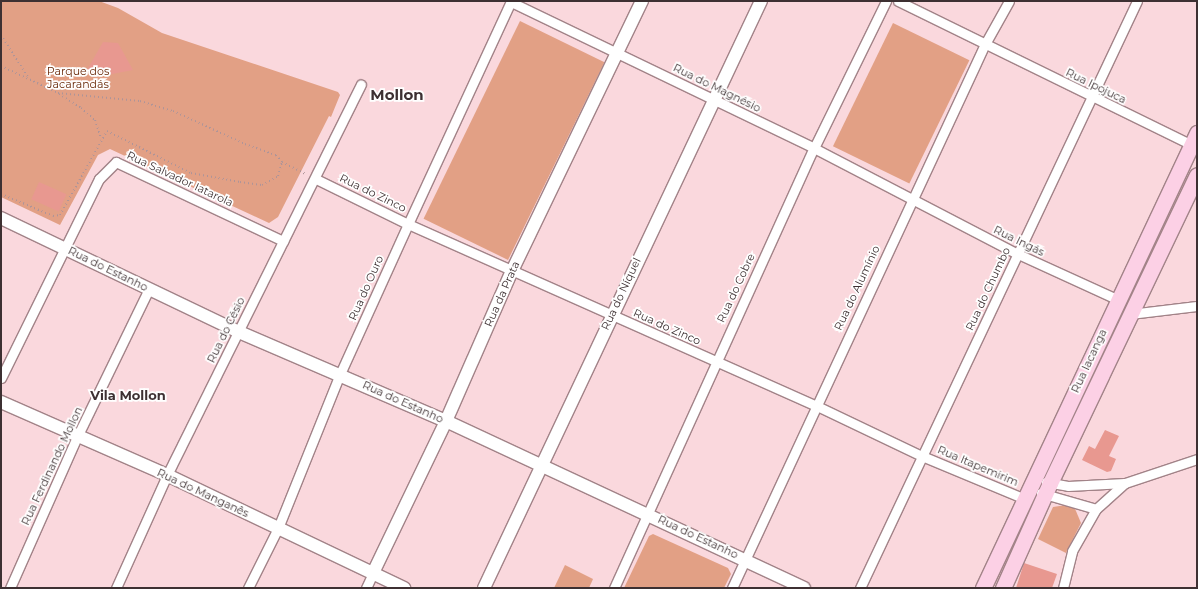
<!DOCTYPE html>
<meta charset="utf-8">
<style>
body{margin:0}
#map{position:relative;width:1198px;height:589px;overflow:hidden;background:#fad8dd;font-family:Montserrat,sans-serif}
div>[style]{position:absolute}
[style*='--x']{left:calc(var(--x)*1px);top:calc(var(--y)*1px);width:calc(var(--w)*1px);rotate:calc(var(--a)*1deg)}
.green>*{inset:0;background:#e2a085;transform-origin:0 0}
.building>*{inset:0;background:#e89890;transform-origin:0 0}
.path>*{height:2px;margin-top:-1px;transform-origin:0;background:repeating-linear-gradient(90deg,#ae9498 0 1px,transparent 0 4px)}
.roads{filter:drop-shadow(1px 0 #a28388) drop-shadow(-1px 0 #a28388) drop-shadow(0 1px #a28388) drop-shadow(0 -1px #a28388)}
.minor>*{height:9px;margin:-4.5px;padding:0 4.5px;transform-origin:4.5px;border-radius:4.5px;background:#fff}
.tertiary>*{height:12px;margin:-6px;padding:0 6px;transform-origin:6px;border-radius:6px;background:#fff}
.primary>*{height:15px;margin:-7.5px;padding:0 7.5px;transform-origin:7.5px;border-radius:7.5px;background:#fcd0e5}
span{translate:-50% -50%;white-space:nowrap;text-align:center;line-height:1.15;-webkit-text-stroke:3.5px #fff;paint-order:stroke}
.park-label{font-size:11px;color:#6a2908}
.street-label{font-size:11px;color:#3d3032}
.quarter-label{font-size:13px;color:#3d3032;font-weight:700}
.district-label{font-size:15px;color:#3d3032;font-weight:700}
.frame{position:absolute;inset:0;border:2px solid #3d3032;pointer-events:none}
</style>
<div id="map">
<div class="green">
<i style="clip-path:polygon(1px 1px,99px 1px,118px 8px,162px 33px,338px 92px,340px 95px,331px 117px,329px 116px,278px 217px,269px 223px,110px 149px,98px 155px,60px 225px,1px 197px)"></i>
<i style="left:520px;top:21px;width:94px;height:220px;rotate:26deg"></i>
<i style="left:893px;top:23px;width:85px;height:137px;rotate:26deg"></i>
<i style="clip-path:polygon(1073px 504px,1081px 523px,1066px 553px,1038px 539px,1053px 507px)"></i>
<i style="clip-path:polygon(653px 534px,728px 568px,731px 574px,724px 588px,624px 588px,649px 536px)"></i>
<i style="clip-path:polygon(565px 565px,593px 579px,589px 588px,554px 588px)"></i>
</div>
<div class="building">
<i style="clip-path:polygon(103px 42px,118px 43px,133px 70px,107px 75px,87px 70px)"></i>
<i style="left:39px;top:182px;width:30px;height:19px;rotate:24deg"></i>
<i style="clip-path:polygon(1105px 430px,1119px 436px,1109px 456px,1116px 459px,1111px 471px,1107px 472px,1082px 460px,1089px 446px,1095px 449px)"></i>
<i style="clip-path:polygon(1024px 563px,1057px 574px,1052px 588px,1016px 588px)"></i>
</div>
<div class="path">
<i style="--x:1;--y:35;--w:50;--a:57.3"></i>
<i style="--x:1;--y:66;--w:63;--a:25.3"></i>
<i style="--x:58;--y:93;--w:82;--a:5.6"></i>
<i style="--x:140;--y:101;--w:34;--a:17"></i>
<i style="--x:173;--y:111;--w:79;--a:24.6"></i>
<i style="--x:245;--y:144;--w:33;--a:20"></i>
<i style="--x:276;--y:155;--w:9;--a:49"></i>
<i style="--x:282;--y:162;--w:27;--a:27"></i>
<i style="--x:59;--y:94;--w:26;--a:32"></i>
<i style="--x:81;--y:108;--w:18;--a:41"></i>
<i style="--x:95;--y:120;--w:20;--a:72"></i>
<i style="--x:1;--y:194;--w:56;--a:22.9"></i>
<i style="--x:53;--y:216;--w:7;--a:-8"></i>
<i style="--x:60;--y:215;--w:96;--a:-60.8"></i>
<i style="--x:107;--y:131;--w:94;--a:26.6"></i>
<i style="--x:191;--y:173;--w:50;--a:10.4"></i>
<i style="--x:240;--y:182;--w:22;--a:8"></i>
<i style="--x:262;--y:185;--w:18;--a:-29"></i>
<i style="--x:278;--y:176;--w:15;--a:-74"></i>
</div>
<div class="roads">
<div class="minor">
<i style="--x:898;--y:1;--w:332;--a:26.1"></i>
<i style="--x:511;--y:2;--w:336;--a:25.7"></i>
<i style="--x:814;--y:148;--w:230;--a:27.5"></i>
<i style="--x:1018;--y:254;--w:111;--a:24.5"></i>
<i style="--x:316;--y:179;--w:102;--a:26.1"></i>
<i style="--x:408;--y:224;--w:448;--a:24"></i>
<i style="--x:817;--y:406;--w:116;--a:25.5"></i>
<i style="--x:922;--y:456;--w:112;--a:22.7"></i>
<i style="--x:1130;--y:314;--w:67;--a:-6.8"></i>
<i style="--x:1;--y:378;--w:222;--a:-63.8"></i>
<i style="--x:99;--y:179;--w:24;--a:-45"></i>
<i style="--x:116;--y:162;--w:185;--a:25.3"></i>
<i style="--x:1046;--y:482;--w:22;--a:10"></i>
<i style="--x:1068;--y:486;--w:57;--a:-3"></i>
<i style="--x:1125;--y:483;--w:76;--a:-18.4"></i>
<i style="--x:1041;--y:493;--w:57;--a:16.2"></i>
<i style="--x:10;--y:588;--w:165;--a:-66.1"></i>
<i style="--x:77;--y:437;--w:165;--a:-64.1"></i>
<i style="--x:116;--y:588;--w:124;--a:-65.7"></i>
<i style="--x:167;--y:475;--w:436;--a:-63.6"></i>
<i style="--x:248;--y:588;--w:67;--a:-63.4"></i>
<i style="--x:278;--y:528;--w:166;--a:-68.1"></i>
<i style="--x:340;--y:374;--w:165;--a:-65.6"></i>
<i style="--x:408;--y:224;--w:246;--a:-65.2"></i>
<i style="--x:366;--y:588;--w:17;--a:-65"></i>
<i style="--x:614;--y:588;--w:483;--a:-65.6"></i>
<i style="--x:814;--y:148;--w:164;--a:-63.9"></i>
<i style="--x:732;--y:588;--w:600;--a:-65.06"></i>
<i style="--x:985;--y:44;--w:49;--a:-60.8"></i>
<i style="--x:860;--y:588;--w:649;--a:-64.74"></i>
<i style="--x:1063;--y:588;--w:38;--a:-76"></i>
<i style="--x:1072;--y:551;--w:48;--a:-60.3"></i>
<i style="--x:1096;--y:509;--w:39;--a:-42"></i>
</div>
<div class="tertiary">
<i style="--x:1;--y:218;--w:264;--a:25.6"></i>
<i style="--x:239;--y:332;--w:225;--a:23.3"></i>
<i style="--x:446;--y:421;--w:395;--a:25"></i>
<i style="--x:1;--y:402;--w:181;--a:23.7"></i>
<i style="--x:167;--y:475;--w:263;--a:25.5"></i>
<i style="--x:373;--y:573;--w:169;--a:-64.3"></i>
<i style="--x:446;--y:421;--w:164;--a:-66.3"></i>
<i style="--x:512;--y:271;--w:300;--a:-64.3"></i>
<i style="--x:484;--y:588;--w:649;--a:-64.74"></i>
</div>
<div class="primary">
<i style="--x:983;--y:588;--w:503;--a:-64.81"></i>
<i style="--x:1003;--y:588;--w:115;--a:-65.9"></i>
<i style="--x:1050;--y:483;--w:341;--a:-64.5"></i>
</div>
</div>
<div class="park-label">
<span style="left:78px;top:78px">Parque dos<br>Jacarandás</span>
</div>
<div class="street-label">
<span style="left:1096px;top:86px;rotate:26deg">Rua Ipojuca</span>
<span style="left:717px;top:88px;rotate:26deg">Rua do Magnésio</span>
<span style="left:180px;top:179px;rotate:25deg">Rua Salvador Iatarola</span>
<span style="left:373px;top:193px;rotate:26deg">Rua do Zinco</span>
<span style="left:1019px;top:241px;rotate:26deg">Rua Ingás</span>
<span style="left:108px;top:269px;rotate:26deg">Rua do Estanho</span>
<span style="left:366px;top:288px;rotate:-66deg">Rua do Ouro</span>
<span style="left:736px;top:288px;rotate:-65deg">Rua do Cobre</span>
<span style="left:857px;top:288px;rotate:-65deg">Rua do Alumínio</span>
<span style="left:988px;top:289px;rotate:-65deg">Rua do Chumbo</span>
<span style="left:502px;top:294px;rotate:-66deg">Rua da Prata</span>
<span style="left:621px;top:294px;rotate:-65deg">Rua do Níquel</span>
<span style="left:667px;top:327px;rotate:24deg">Rua do Zinco</span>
<span style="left:226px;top:330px;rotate:-64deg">Rua do Césio</span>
<span style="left:1089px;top:361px;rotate:-65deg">Rua Iacanga</span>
<span style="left:403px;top:402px;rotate:24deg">Rua do Estanho</span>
<span style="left:52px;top:466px;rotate:-65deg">Rua Ferdinando Mollon</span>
<span style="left:978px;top:466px;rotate:23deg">Rua Itapemirim</span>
<span style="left:203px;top:493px;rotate:25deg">Rua do Manganês</span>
<span style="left:698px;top:537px;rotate:25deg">Rua do Estanho</span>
</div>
<div class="quarter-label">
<span style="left:128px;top:395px">Vila Mollon</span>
</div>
<div class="district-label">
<span style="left:397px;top:95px">Mollon</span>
</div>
<div class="frame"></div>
</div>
